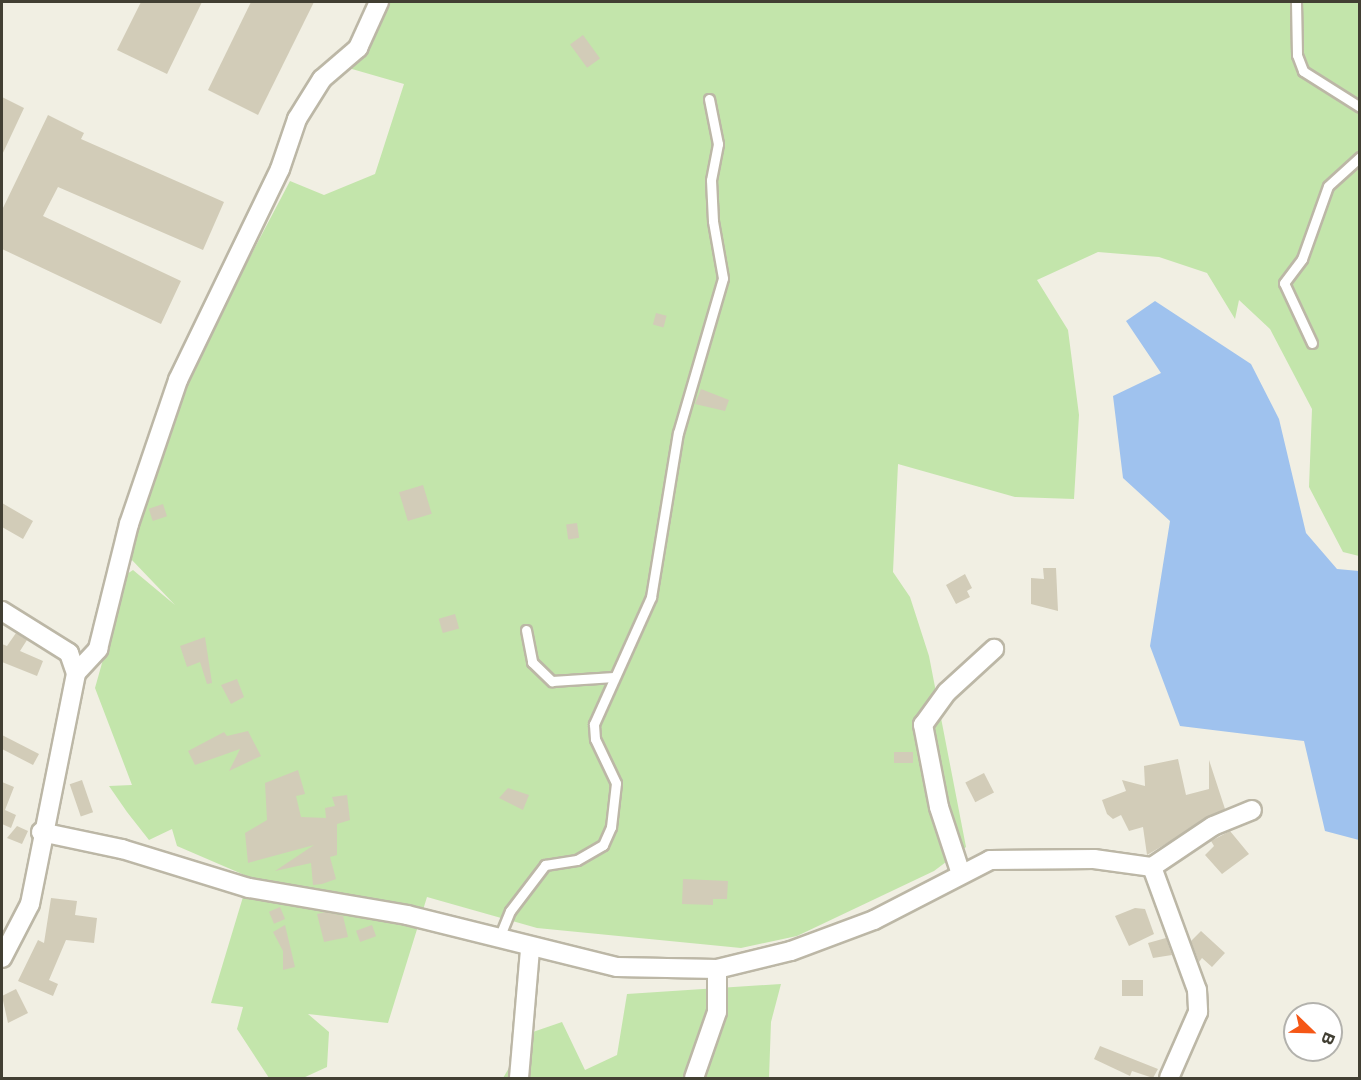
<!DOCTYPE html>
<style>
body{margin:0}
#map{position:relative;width:1361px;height:1080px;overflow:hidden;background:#f1efe3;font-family:Montserrat,sans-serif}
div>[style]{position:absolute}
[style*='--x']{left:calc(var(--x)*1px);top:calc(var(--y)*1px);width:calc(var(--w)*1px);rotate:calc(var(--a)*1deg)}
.green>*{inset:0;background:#c3e5ab}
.water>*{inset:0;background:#9fc2ee}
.building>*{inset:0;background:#d2ccb8;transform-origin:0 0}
.roads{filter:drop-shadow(2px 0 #bcb7a6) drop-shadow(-2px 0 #bcb7a6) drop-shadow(0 2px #bcb7a6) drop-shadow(0 -2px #bcb7a6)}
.service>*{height:9px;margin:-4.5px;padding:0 4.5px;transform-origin:4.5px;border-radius:4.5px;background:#fff}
.minor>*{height:18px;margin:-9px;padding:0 9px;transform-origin:9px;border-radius:9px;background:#fff}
span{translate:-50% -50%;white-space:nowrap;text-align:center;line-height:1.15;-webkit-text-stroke:6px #fff;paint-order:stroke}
.frame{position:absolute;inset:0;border:3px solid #423f33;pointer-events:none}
.north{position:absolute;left:1283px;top:1002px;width:60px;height:60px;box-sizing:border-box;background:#fff;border:2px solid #b3b2ad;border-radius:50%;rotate:113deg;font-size:16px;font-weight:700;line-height:24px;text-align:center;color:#423f33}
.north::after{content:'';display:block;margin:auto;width:21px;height:27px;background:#f55716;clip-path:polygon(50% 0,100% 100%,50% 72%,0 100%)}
</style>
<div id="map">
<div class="green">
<i style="clip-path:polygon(370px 2px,1359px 2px,1359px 556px,1343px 552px,1309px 487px,1312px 409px,1270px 329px,1239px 300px,1235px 319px,1207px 273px,1159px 257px,1098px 252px,1037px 280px,1068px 330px,1079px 415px,1074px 499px,1015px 497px,898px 464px,893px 572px,910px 597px,929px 656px,966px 847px,934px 871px,797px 936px,741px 948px,537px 928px,427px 897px,388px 1023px,308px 1014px,329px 1032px,327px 1067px,303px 1078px,269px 1078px,237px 1029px,243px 1007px,211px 1003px,249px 877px,177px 846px,172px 829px,149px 840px,127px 812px,109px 786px,132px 785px,95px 688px,127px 574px,133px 570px,175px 605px,131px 559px,160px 444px,202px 348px,290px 181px,324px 195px,375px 174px,404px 84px,345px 67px,353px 34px)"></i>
<i style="clip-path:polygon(781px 984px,771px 1022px,769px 1078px,503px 1078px,530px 1033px,562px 1022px,585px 1070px,617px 1055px,627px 994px)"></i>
</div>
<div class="water">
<i style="clip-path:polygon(1155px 301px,1251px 364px,1279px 419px,1306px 533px,1337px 569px,1359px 571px,1359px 840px,1325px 831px,1304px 741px,1180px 726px,1150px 646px,1170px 521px,1123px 478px,1113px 396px,1161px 373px,1126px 321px)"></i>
</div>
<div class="building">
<i style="clip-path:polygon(141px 2px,202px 2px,167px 74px,117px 50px)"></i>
<i style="clip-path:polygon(251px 2px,314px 2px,258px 115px,208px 90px)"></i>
<i style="left:583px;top:35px;width:29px;height:16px;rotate:54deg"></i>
<i style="clip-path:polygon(2px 97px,24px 108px,2px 155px)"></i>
<i style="clip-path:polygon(48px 115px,84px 133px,81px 139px,224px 202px,203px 250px,58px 187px,43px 216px,181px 281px,161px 324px,2px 249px,2px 210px)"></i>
<i style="left:656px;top:313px;width:11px;height:12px;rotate:15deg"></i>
<i style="clip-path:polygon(701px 389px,729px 400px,725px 411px,695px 404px)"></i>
<i style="left:423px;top:485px;width:30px;height:25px;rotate:73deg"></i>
<i style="clip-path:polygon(2px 503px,33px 521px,23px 539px,2px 527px)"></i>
<i style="left:163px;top:504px;width:13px;height:15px;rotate:72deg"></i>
<i style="left:577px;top:523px;width:15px;height:11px;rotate:82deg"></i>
<i style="clip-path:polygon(1043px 568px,1056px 568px,1058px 611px,1031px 604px,1031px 578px,1044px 579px)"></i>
<i style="clip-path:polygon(965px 574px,972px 588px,967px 591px,970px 597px,956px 604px,946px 585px)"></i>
<i style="left:455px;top:614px;width:15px;height:17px;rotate:74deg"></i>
<i style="clip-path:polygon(16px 633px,27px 640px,20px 651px,43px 661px,37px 676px,2px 662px,2px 644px,7px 646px)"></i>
<i style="clip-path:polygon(205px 637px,212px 683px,207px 684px,200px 662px,187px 667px,180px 646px)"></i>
<i style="clip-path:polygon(237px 679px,244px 697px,231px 704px,221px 685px)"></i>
<i style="clip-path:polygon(248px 731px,261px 756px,229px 771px,240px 749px,195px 765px,188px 751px,224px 732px,227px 736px)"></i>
<i style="clip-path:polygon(2px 735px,39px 754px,33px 765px,2px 749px)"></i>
<i style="left:894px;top:752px;width:19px;height:11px"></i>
<i style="clip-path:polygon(1178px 759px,1186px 795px,1209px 789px,1209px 760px,1225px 809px,1147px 855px,1143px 827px,1129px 831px,1121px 815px,1113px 819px,1107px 814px,1102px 800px,1126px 791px,1122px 780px,1145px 786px,1144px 766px)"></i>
<i style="clip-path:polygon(298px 770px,305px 794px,296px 796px,301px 817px,326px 818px,325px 808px,335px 806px,332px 797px,347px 795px,350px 820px,337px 824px,337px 855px,330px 857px,336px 879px,322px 884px,313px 885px,311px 863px,275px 871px,314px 845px,248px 863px,245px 833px,267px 820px,265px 783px)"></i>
<i style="left:984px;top:773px;width:22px;height:21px;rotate:63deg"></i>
<i style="left:82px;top:780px;width:34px;height:13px;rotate:71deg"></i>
<i style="clip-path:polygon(2px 782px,14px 787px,5px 810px,16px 815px,11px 828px,2px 824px)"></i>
<i style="clip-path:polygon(508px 788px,529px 795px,523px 810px,499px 798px)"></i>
<i style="clip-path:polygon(17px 826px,28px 831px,22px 844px,7px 838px)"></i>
<i style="clip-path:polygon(1230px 831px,1249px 854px,1222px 874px,1205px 855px,1214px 846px,1211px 841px)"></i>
<i style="clip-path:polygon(683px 879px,728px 881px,727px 899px,713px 899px,713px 905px,682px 904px)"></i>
<i style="clip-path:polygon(51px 898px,77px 901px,75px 915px,97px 918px,94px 943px,66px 940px,49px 980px,58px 984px,53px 996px,18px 981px,38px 940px,44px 943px)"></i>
<i style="left:280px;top:907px;width:13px;height:12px;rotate:67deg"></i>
<i style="clip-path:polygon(1135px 908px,1145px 909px,1154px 934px,1129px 946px,1115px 916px)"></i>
<i style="clip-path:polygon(325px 912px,343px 916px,348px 937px,324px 942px,317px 914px)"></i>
<i style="clip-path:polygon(285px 925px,295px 967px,283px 970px,283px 951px,273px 932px)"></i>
<i style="left:372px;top:925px;width:12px;height:17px;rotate:70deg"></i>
<i style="clip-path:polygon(1201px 931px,1225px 953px,1212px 967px,1202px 958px,1199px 962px,1191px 941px)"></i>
<i style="clip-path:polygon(1166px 938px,1172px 955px,1153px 958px,1148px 943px)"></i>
<i style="left:1122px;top:980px;width:21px;height:16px"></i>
<i style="clip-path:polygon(16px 989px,28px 1013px,8px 1023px,2px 996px)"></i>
<i style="clip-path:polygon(1100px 1046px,1158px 1069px,1153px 1078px,1132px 1071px,1130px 1076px,1094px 1059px)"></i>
</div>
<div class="roads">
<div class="service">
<i style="--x:1296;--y:2;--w:53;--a:88.9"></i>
<i style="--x:1297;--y:55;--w:17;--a:69"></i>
<i style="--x:1303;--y:71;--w:67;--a:32.3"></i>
<i style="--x:1312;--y:343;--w:66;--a:-115"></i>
<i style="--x:1284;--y:283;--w:30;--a:-53"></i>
<i style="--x:1302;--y:259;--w:77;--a:-70.4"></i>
<i style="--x:1328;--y:186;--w:43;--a:-42.2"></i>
<i style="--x:526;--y:630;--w:33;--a:79"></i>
<i style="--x:532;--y:662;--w:28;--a:44"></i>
<i style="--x:552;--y:681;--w:62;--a:-3.7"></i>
<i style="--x:499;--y:938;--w:29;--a:-68"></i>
<i style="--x:510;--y:911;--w:58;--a:-52.7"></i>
<i style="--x:545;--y:865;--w:32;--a:-9"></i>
<i style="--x:577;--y:860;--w:30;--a:-30"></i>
<i style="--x:603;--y:845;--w:20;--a:-66"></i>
<i style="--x:611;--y:827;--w:44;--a:-83.5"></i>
<i style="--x:616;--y:783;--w:49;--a:-115.5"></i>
<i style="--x:595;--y:739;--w:15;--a:-94"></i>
<i style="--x:594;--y:724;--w:139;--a:-65.8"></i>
<i style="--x:651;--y:597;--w:166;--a:-80.7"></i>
<i style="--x:678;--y:433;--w:161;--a:-73.8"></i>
<i style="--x:723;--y:278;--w:58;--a:-100"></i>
<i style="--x:713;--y:221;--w:41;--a:-92.8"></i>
<i style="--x:711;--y:180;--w:37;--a:-79"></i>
<i style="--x:718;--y:144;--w:46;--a:-101.3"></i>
</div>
<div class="minor">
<i style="--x:2;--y:611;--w:79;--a:32.1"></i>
<i style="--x:69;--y:653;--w:21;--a:71"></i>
<i style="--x:41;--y:832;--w:83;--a:11.9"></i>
<i style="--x:122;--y:849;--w:133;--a:17.1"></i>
<i style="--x:249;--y:888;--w:160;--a:9.7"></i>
<i style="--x:407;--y:915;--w:216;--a:13.9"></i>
<i style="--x:617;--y:967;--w:100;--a:1.1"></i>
<i style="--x:717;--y:969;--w:76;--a:-13.7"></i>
<i style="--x:791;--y:951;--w:89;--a:-20.5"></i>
<i style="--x:874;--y:920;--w:131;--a:-27.3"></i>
<i style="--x:990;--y:860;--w:104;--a:-0.6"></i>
<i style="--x:1094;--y:859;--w:59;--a:7.9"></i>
<i style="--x:1152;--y:867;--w:73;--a:-33.9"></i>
<i style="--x:1213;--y:826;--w:42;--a:-22.3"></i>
<i style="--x:1152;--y:867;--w:131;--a:69.9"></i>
<i style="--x:1197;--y:990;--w:22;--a:87"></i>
<i style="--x:1198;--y:1012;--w:72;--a:113.7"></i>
<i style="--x:960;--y:871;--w:67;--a:-108.2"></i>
<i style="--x:939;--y:807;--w:84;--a:-101"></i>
<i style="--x:923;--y:725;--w:41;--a:-54"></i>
<i style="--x:947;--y:692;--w:64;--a:-42.5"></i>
<i style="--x:2;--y:958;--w:61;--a:-62.6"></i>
<i style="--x:30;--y:904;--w:236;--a:-78.7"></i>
<i style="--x:76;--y:673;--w:33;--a:-47"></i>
<i style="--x:98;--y:649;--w:129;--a:-76.1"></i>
<i style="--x:129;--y:524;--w:152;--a:-71.2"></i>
<i style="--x:178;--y:380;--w:234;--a:-64.2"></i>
<i style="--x:280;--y:169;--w:53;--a:-71.2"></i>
<i style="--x:297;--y:119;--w:47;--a:-58"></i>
<i style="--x:322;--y:79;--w:48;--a:-40.7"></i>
<i style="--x:358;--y:48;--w:51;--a:-65.5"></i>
<i style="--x:519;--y:1078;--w:129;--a:-85.1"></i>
<i style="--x:694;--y:1078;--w:70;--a:-70.8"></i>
<i style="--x:717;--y:1012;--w:43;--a:-90"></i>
</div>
</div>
<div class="frame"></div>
<div class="north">B</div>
</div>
